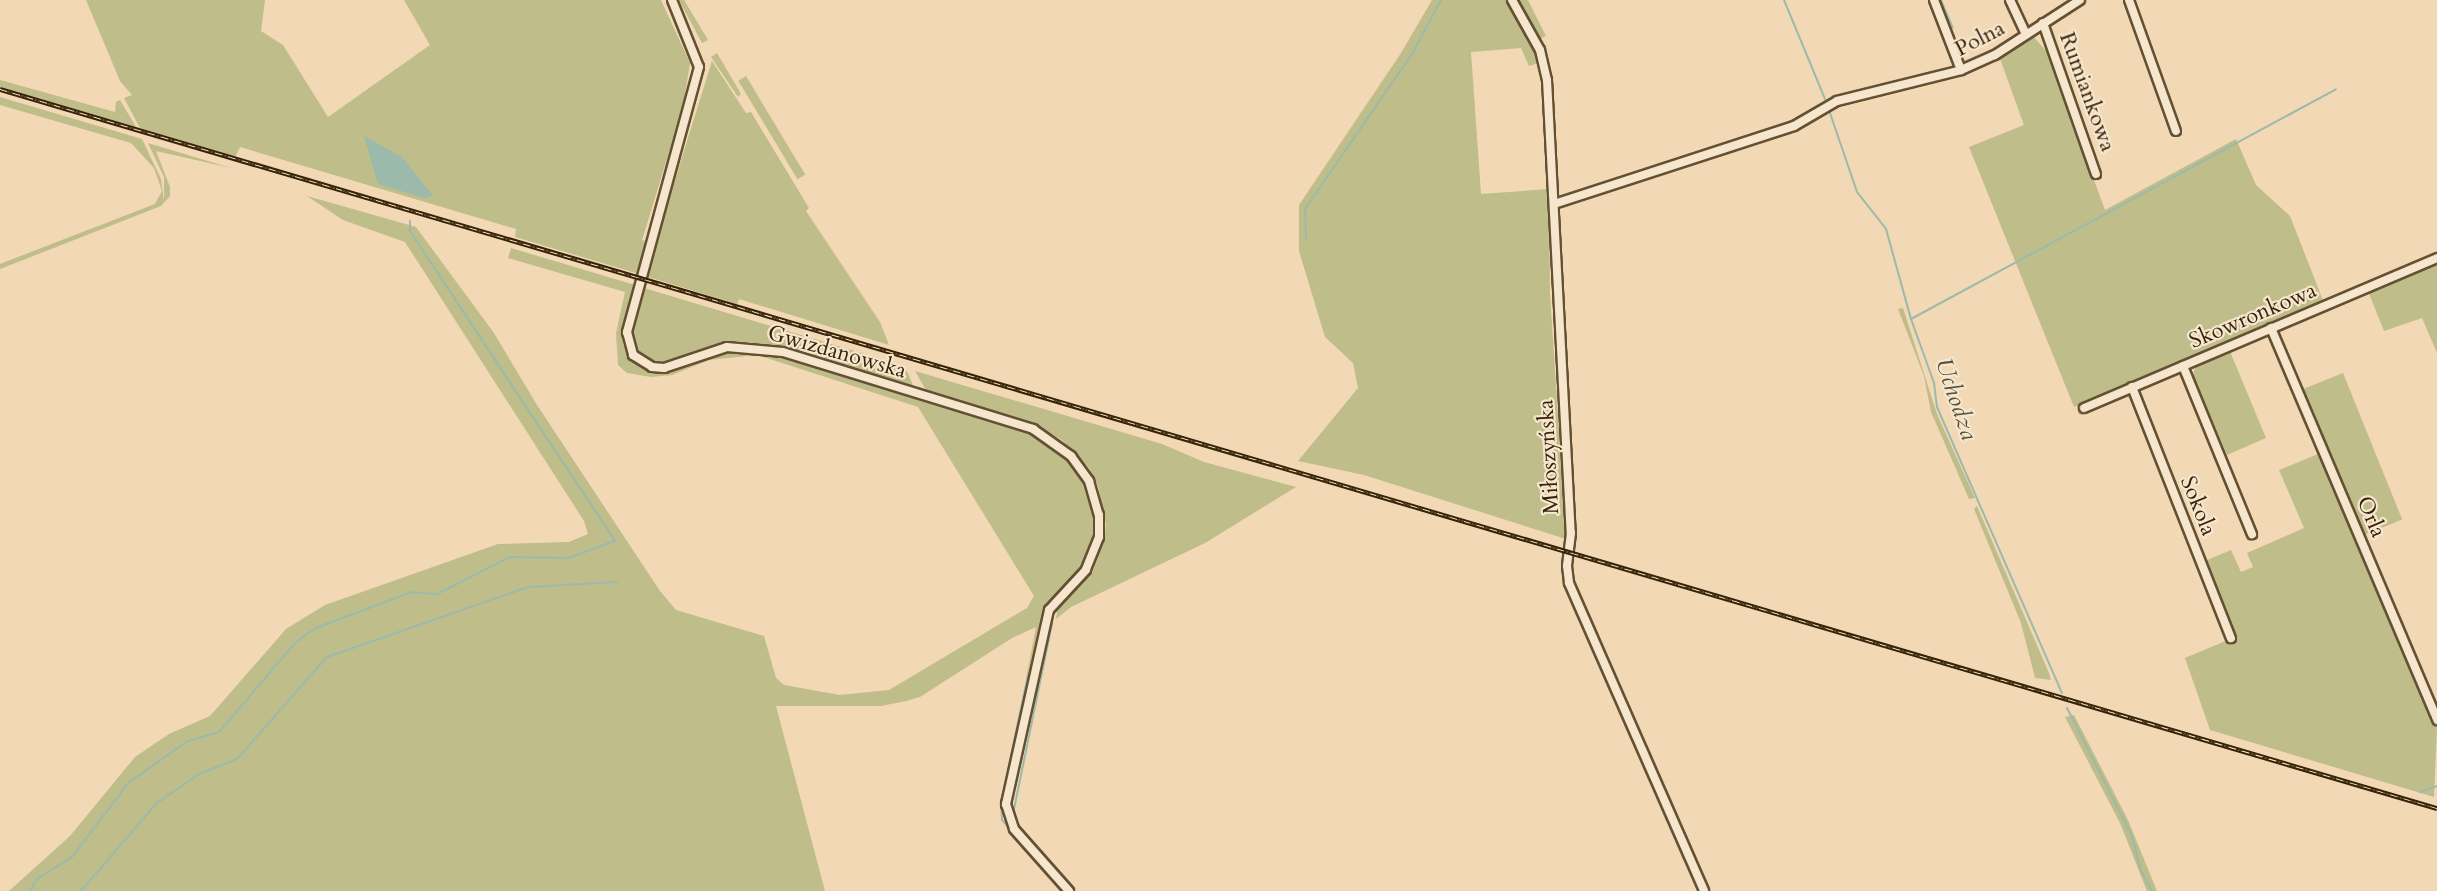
<!DOCTYPE html>
<meta charset="utf-8">
<style>
body{margin:0}
#map{position:relative;width:2437px;height:891px;overflow:hidden;background:#f2d8b4;font-family:Cardo,serif}
div>[style]{position:absolute}
[style*='--x']{left:calc(var(--x)*1px);top:calc(var(--y)*1px);width:calc(var(--w)*1px);rotate:calc(var(--a)*1deg)}
.green>*{inset:0;background:#bfbd8a;transform-origin:0 0}
.water>*{inset:0;background:#9bbaac}
.stream>*{height:2px;margin:-1px;padding:0 1px;transform-origin:1px;border-radius:1px;background:#9bbaac}
.roads{filter:drop-shadow(2px 0 #645032) drop-shadow(-2px 0 #645032) drop-shadow(0 2px #645032) drop-shadow(0 -2px #645032)}
.minor>*{height:8px;margin:-4px;padding:0 4px;transform-origin:4px;border-radius:4px;background:#f7e6ce}
.rail>*{height:4.5px;margin-top:-2.25px;transform-origin:0;background:repeating-linear-gradient(90deg,#f7e6ce 0 7px,#352207 0 14px);box-sizing:border-box;border-block:2px solid #352207}
span{translate:-50% -50%;white-space:nowrap;text-align:center;line-height:1.15;-webkit-text-stroke:4.5px #f7e6ce;paint-order:stroke}
.street-label{font-size:22px;color:#352207}
.water-label{font-size:24px;color:#545039;font-style:italic}
</style>
<div id="map">
<div class="green">
<i style="clip-path:polygon(86px 0,265px 0,261px 31px,283px 45px,328px 117px,430px 45px,404px 0,661px 0,690px 63px,683px 107px,642px 240px,648px 242px,639px 274px,515px 237px,516px 229px,240px 147px,235px 157px,140px 128px,124px 98px,132px 95px,120px 81px)"></i>
<i style="clip-path:polygon(679px 0,684px 0,708px 40px,702px 43px)"></i>
<i style="clip-path:polygon(1432px 0,1509px 0,1539px 63px,1529px 66px,1521px 48px,1471px 52px,1481px 194px,1549px 189px,1550px 294px,1566px 539px,1364px 475px,1298px 461px,1358px 388px,1353px 363px,1325px 337px,1299px 251px,1299px 205px,1401px 53px)"></i>
<i style="clip-path:polygon(1517px 0,1528px 0,1546px 36px,1539px 39px)"></i>
<i style="clip-path:polygon(2033px 36px,2047px 52px,2105px 210px,2236px 139px,2256px 185px,2290px 216px,2324px 303px,2074px 407px,1969px 147px,2024px 125px,1999px 56px)"></i>
<i style="clip-path:polygon(717px 53px,741px 94px,738px 97px,711px 57px)"></i>
<i style="clip-path:polygon(712px 61px,746px 113px,751px 112px,809px 208px,806px 211px,880px 322px,889px 345px,739px 299px,737px 304px,645px 276px)"></i>
<i style="left:746px;top:76px;width:115px;height:9px;rotate:59deg"></i>
<i style="clip-path:polygon(0 80px,115px 112px,116px 102px,120px 100px,136px 127px,0 87px)"></i>
<i style="clip-path:polygon(0 97px,142px 139px,161px 179px,164px 201px,164px 177px,148px 143px,231px 168px,156px 151px,170px 187px,170px 196px,161px 206px,0 269px,0 264px,155px 204px,162px 191px,154px 168px,131px 143px,0 105px)"></i>
<i style="clip-path:polygon(307px 196px,416px 227px,494px 333px,537px 405px,660px 591px,676px 610px,764px 636px,776px 678px,784px 685px,840px 695px,889px 690px,1027px 608px,1034px 596px,918px 407px,757px 355px,709px 360px,672px 375px,651px 377px,627px 373px,618px 365px,616px 333px,625px 292px,508px 258px,511px 248px,635px 285px,623px 326px,623px 344px,639px 366px,650px 371px,673px 371px,728px 351px,782px 356px,1032px 433px,1069px 458px,1086px 483px,1096px 516px,1090px 558px,1074px 579px,1065px 583px,1060px 595px,1046px 604px,1032px 679px,1026px 679px,1036px 627px,1012px 638px,920px 697px,906px 701px,881px 706px,776px 706px,825px 891px,9px 891px,70px 836px,135px 757px,169px 734px,210px 716px,286px 629px,325px 605px,498px 544px,569px 542px,588px 534px,584px 521px,405px 242px,343px 220px)"></i>
<i style="clip-path:polygon(2437px 264px,2437px 353px,2422px 318px,2384px 331px,2368px 291px)"></i>
<i style="clip-path:polygon(644px 288px,898px 364px,907px 371px,914px 388px,791px 350px,747px 342px,715px 344px,672px 361px,652px 362px,632px 345px,633px 319px)"></i>
<i style="clip-path:polygon(1903px 308px,1937px 414px,1975px 498px,1969px 499px,1931px 412px,1924px 376px,1898px 309px)"></i>
<i style="clip-path:polygon(2229px 349px,2266px 438px,2227px 455px,2193px 375px,2196px 363px)"></i>
<i style="clip-path:polygon(915px 371px,1162px 444px,1204px 462px,1296px 487px,1205px 543px,1071px 607px,1056px 619px,1058px 606px,1092px 573px,1104px 541px,1106px 525px,1098px 486px,1089px 468px,1062px 440px,1042px 429px,927px 392px)"></i>
<i style="left:2343px;top:373px;width:158px;height:43px;rotate:68deg"></i>
<i style="clip-path:polygon(2318px 454px,2437px 728px,2434px 797px,2210px 730px,2185px 658px,2228px 640px,2205px 561px,2231px 550px,2241px 572px,2253px 567px,2247px 553px,2304px 528px,2279px 470px)"></i>
<i style="clip-path:polygon(1977px 506px,2049px 673px,2051px 680px,2035px 678px,2021px 623px,1974px 509px)"></i>
<i style="clip-path:polygon(2074px 715px,2128px 820px,2157px 891px,2147px 891px,2120px 823px,2065px 717px)"></i>
</div>
<div class="water">
<i style="clip-path:polygon(364px 136px,402px 157px,433px 196px,424px 198px,378px 184px)"></i>
</div>
<div class="stream">
<i style="--x:1784;--y:0;--w:107;--a:67.5"></i>
<i style="--x:1941;--y:0;--w:30;--a:67"></i>
<i style="--x:1830;--y:113;--w:83;--a:71.1"></i>
<i style="--x:1857;--y:192;--w:47;--a:51.9"></i>
<i style="--x:1886;--y:229;--w:93;--a:74.5"></i>
<i style="--x:1911;--y:319;--w:68;--a:70.2"></i>
<i style="--x:1934;--y:383;--w:24;--a:83"></i>
<i style="--x:1937;--y:407;--w:312;--a:66.4"></i>
<i style="--x:1306;--y:239;--w:30;--a:-92"></i>
<i style="--x:1305;--y:209;--w:188;--a:-55.4"></i>
<i style="--x:1412;--y:54;--w:61;--a:-61.8"></i>
<i style="--x:1911;--y:319;--w:483;--a:-28.4"></i>
<i style="--x:2067;--y:708;--w:144;--a:63.1"></i>
<i style="--x:2132;--y:836;--w:34;--a:76"></i>
<i style="--x:2140;--y:869;--w:25;--a:61"></i>
<i style="--x:2420;--y:792;--w:18;--a:-19"></i>
<i style="--x:1011;--y:830;--w:13;--a:-132"></i>
<i style="--x:1002;--y:820;--w:18;--a:-93"></i>
<i style="--x:1001;--y:802;--w:130;--a:-78"></i>
<i style="--x:1051;--y:863;--w:48;--a:-131.6"></i>
<i style="--x:1019;--y:827;--w:14;--a:-115"></i>
<i style="--x:1013;--y:814;--w:194;--a:-78.4"></i>
<i style="--x:30;--y:891;--w:14;--a:-60"></i>
<i style="--x:37;--y:879;--w:41;--a:-32.2"></i>
<i style="--x:72;--y:857;--w:94;--a:-52.8"></i>
<i style="--x:129;--y:782;--w:72;--a:-34.8"></i>
<i style="--x:188;--y:741;--w:32;--a:-16"></i>
<i style="--x:219;--y:732;--w:117;--a:-49.5"></i>
<i style="--x:295;--y:643;--w:26;--a:-36"></i>
<i style="--x:316;--y:628;--w:103;--a:-20.6"></i>
<i style="--x:412;--y:592;--w:25;--a:5"></i>
<i style="--x:437;--y:594;--w:82;--a:-26.9"></i>
<i style="--x:510;--y:557;--w:58;--a:1"></i>
<i style="--x:568;--y:558;--w:50;--a:-19.9"></i>
<i style="--x:615;--y:541;--w:372;--a:-123.5"></i>
<i style="--x:410;--y:231;--w:10;--a:-90"></i>
<i style="--x:81;--y:891;--w:116;--a:-49.2"></i>
<i style="--x:157;--y:803;--w:51;--a:-34.6"></i>
<i style="--x:199;--y:774;--w:41;--a:-21.5"></i>
<i style="--x:237;--y:759;--w:136;--a:-48.6"></i>
<i style="--x:327;--y:657;--w:213;--a:-19.2"></i>
<i style="--x:528;--y:587;--w:89;--a:-3.2"></i>
</div>
<div class="roads">
<div class="minor">
<i style="--x:672;--y:0;--w:72;--a:68.1"></i>
<i style="--x:699;--y:67;--w:275;--a:105.2"></i>
<i style="--x:627;--y:332;--w:24;--a:75"></i>
<i style="--x:633;--y:355;--w:22;--a:32"></i>
<i style="--x:652;--y:367;--w:12;--a:5"></i>
<i style="--x:664;--y:368;--w:66;--a:-18.4"></i>
<i style="--x:727;--y:347;--w:56;--a:5.1"></i>
<i style="--x:783;--y:352;--w:262;--a:17.1"></i>
<i style="--x:1033;--y:429;--w:47;--a:35.4"></i>
<i style="--x:1071;--y:456;--w:31;--a:54"></i>
<i style="--x:1089;--y:481;--w:35;--a:74"></i>
<i style="--x:1099;--y:515;--w:22;--a:90"></i>
<i style="--x:1099;--y:537;--w:35;--a:112"></i>
<i style="--x:1086;--y:570;--w:54;--a:132.8"></i>
<i style="--x:1049;--y:610;--w:199;--a:102.5"></i>
<i style="--x:1006;--y:804;--w:26;--a:72"></i>
<i style="--x:1014;--y:829;--w:83;--a:48.4"></i>
<i style="--x:1512;--y:0;--w:57;--a:60.8"></i>
<i style="--x:1540;--y:50;--w:31;--a:77"></i>
<i style="--x:1547;--y:80;--w:454;--a:87"></i>
<i style="--x:1571;--y:533;--w:33;--a:97"></i>
<i style="--x:1567;--y:566;--w:17;--a:83"></i>
<i style="--x:1569;--y:583;--w:336;--a:66.3"></i>
<i style="--x:1934;--y:0;--w:75;--a:68.9"></i>
<i style="--x:2010;--y:0;--w:38;--a:65"></i>
<i style="--x:2129;--y:0;--w:139;--a:70.3"></i>
<i style="--x:2043;--y:23;--w:160;--a:70.7"></i>
<i style="--x:1554;--y:204;--w:252;--a:-18"></i>
<i style="--x:1794;--y:126;--w:50;--a:-30.2"></i>
<i style="--x:1837;--y:101;--w:128;--a:-14"></i>
<i style="--x:1961;--y:70;--w:37;--a:-24"></i>
<i style="--x:1995;--y:55;--w:101;--a:-32.9"></i>
<i style="--x:2271;--y:328;--w:426;--a:67"></i>
<i style="--x:2183;--y:366;--w:182;--a:67.7"></i>
<i style="--x:2132;--y:387;--w:270;--a:68.5"></i>
<i style="--x:2084;--y:408;--w:384;--a:-23"></i>
</div>
</div>
<div class="rail">
<i style="--x:0;--y:89;--w:2541;--a:16.44"></i>
</div>
<div class="street-label">
<span style="left:1980px;top:39px;rotate:-27deg">Polna</span>
<span style="left:2087px;top:92px;rotate:70deg">Rumiankowa</span>
<span style="left:2253px;top:316px;rotate:-23deg">Skowronkowa</span>
<span style="left:837px;top:352px;rotate:16deg">Gwizdanowska</span>
<span style="left:1549px;top:457px;rotate:-93deg">Miłoszyńska</span>
<span style="left:2198px;top:506px;rotate:68deg">Sokola</span>
<span style="left:2371px;top:517px;rotate:67deg">Orla</span>
</div>
<div class="water-label">
<span style="left:1956px;top:399px;rotate:71deg">Uchodza</span>
</div>
</div>
